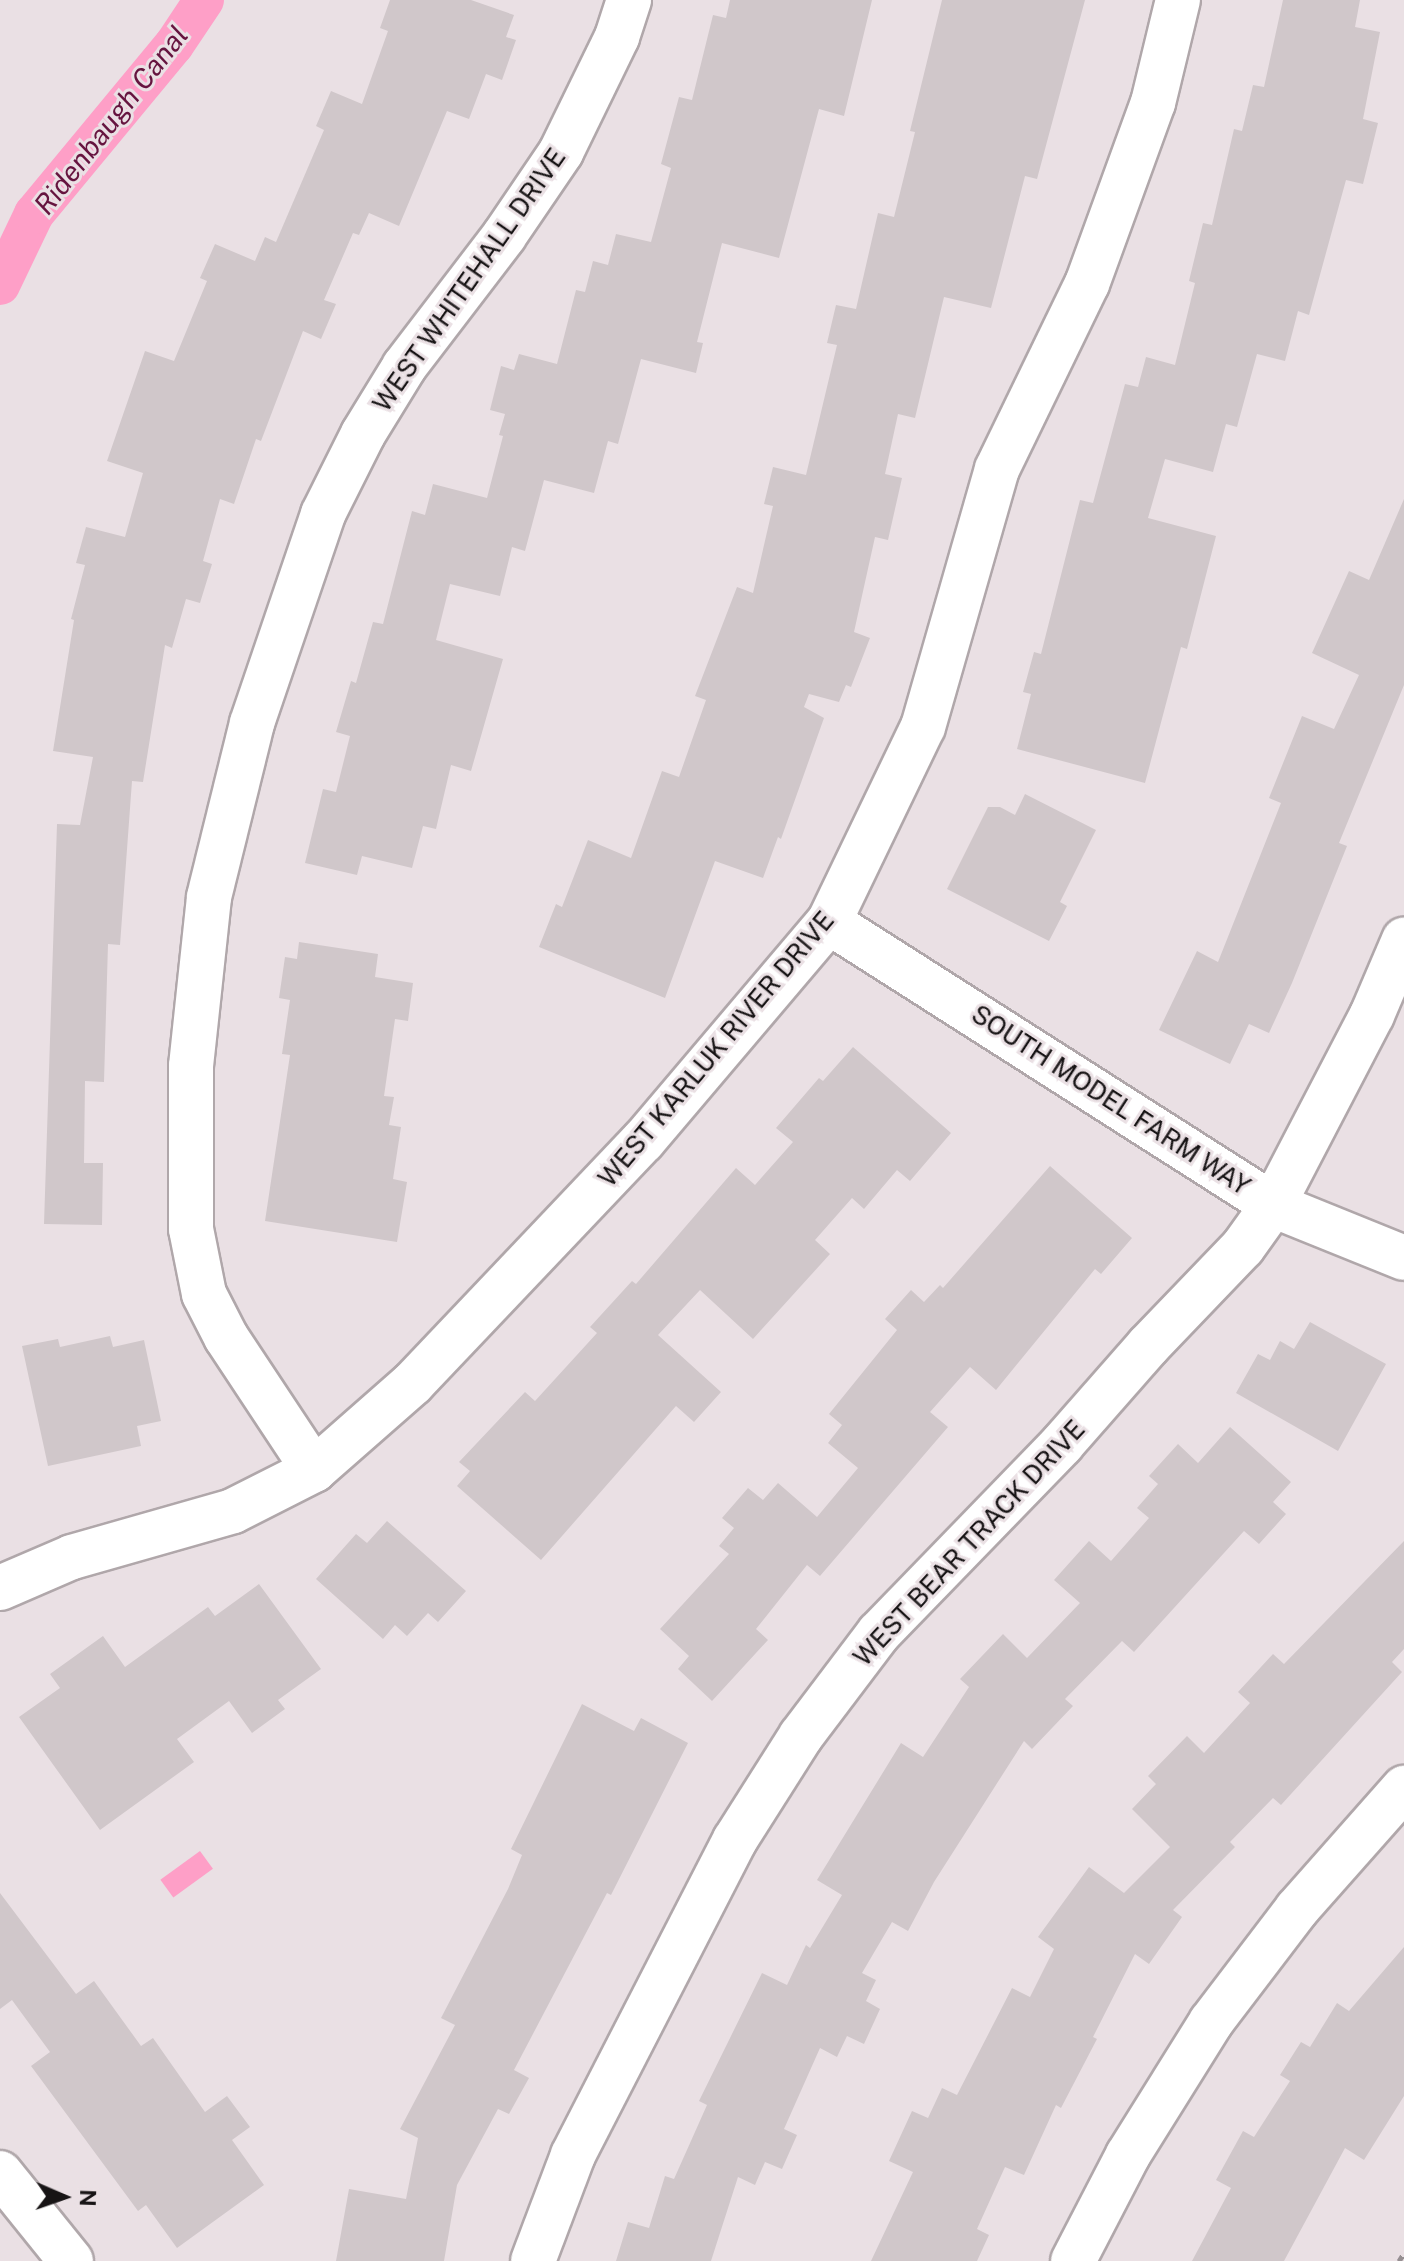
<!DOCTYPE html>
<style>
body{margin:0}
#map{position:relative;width:1404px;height:2261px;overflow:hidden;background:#eae0e4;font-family:"Public Sans",sans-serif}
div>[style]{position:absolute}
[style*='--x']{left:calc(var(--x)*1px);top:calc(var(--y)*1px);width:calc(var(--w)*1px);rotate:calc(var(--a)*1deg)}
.water>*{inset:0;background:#fe9fc7;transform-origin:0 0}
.canal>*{height:40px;margin:-20px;padding:0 20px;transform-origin:20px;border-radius:20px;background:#fe9fc7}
.building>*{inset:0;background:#d0c7ca}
.path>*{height:5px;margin-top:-2.5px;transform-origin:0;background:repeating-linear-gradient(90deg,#968f92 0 6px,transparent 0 10px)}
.roads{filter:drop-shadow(2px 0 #b0a7aa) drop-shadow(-2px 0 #b0a7aa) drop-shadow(0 2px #b0a7aa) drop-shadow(0 -2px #b0a7aa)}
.minor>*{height:44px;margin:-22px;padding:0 22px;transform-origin:22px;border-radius:22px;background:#fff}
span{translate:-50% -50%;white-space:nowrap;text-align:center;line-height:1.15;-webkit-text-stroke:6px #eae0e4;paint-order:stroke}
.street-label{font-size:26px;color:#171415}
.water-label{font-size:28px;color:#66143f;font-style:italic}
.north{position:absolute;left:24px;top:2157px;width:80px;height:80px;-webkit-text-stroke:6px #eae0e4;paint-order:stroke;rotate:92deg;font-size:22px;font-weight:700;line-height:32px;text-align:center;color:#171415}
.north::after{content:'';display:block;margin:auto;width:28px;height:36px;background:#171415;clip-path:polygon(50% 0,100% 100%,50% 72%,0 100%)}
</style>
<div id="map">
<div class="water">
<i style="left:200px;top:1851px;width:22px;height:49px;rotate:54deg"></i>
</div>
<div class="canal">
<i style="--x:0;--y:285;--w:79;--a:-64.4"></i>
<i style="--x:34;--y:214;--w:219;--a:-50.4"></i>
<i style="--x:174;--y:45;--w:54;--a:-56.3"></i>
</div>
<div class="building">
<i style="clip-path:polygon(390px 0,471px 0,514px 15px,506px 37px,516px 40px,502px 80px,486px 74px,469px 119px,447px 111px,399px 226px,369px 213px,359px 235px,353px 233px,324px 300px,336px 304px,321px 339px,303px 331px,261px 441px,256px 439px,234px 504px,220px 499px,203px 561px,212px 564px,200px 603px,186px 599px,172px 648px,165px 645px,143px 782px,132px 781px,120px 945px,108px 944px,104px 1082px,85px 1081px,84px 1163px,103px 1163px,102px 1225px,44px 1224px,57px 824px,80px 825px,93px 757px,53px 751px,74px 620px,71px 619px,85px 565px,76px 563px,86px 527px,125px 537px,143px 473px,107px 461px,145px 351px,174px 361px,207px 281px,200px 278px,215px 244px,255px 261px,265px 237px,276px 242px,324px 130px,316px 126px,331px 91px,362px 104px,388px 31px,380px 28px)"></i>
<i style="clip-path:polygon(730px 0,872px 0,844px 116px,819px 109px,779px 258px,722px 243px,697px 342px,703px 343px,696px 373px,641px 359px,618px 444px,608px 441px,594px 493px,544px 480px,525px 551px,512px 547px,500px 596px,450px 584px,436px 640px,503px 659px,471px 771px,451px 765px,436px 829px,423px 826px,412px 868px,362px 856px,357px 875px,305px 863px,323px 789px,336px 792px,350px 736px,336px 732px,351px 681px,356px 683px,373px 622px,383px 624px,412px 511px,425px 515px,433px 484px,487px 498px,503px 436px,499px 435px,505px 414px,490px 410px,501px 366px,514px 370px,519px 354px,557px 364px,576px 290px,585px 292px,593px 261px,608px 265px,616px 234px,651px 242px,671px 168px,661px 164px,679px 97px,692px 100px,713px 15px,726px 18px)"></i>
<i style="clip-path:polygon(942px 0,1085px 0,1037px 179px,1025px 176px,991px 308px,944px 297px,915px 418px,898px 414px,885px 474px,902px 478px,888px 540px,875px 537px,854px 632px,870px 638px,851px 687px,846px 685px,839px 702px,809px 694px,804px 707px,824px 718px,781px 839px,778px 837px,763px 878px,715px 861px,665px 998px,539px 947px,556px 904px,562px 907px,588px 840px,631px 858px,662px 771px,679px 777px,706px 700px,695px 696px,737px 587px,753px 593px,773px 506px,764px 504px,773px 467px,806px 475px,837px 345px,827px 343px,836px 305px,856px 309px,878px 213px,894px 217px,915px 132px,910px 131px)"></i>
<i style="clip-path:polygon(1283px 0,1360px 0,1355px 27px,1380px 32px,1363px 119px,1378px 123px,1363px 184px,1346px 180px,1309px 315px,1298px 311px,1285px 361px,1257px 354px,1237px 427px,1226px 424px,1213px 472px,1165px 459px,1148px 518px,1216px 536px,1187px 649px,1181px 647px,1145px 783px,1017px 749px,1031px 694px,1023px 692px,1034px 652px,1041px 654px,1080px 500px,1093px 503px,1125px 384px,1138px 387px,1146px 357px,1175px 365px,1195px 283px,1189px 281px,1203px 223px,1212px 225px,1234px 129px,1242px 131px,1253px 85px,1264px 87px)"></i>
<i style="clip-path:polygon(1404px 499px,1404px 685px,1339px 843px,1347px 846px,1292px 983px,1269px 1033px,1249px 1024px,1230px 1064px,1159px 1030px,1197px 951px,1218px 962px,1281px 803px,1269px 798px,1302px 716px,1334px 729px,1359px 675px,1312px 653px,1349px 571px,1369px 580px)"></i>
<i style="clip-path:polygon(1025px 794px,1096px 830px,1060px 902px,1067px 906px,1049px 941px,947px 889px,988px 807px,1000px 807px,1015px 815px)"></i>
<i style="clip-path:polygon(299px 942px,378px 954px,375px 977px,413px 983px,408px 1021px,395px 1019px,384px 1096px,394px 1097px,389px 1125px,401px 1127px,393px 1179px,407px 1182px,397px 1242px,265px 1221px,290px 1055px,282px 1054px,290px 1000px,279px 998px,285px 957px,297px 959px)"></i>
<i style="clip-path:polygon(853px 1047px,951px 1133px,910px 1181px,897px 1170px,864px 1209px,852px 1198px,815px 1240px,830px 1254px,753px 1339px,700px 1290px,658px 1335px,721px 1392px,694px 1422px,676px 1406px,541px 1560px,457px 1486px,470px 1471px,459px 1462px,525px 1392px,535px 1401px,597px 1333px,590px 1327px,632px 1281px,636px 1284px,736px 1168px,755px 1185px,793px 1142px,776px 1128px,819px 1078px,823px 1081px)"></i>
<i style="clip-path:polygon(1050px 1166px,1132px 1238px,1101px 1274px,1095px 1269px,996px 1390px,970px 1367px,930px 1412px,948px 1427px,820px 1576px,807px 1565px,756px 1629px,768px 1640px,712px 1701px,678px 1669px,689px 1656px,660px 1629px,729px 1554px,719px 1546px,734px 1528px,722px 1518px,748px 1488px,763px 1500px,778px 1483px,817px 1517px,858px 1468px,828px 1443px,842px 1425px,829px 1414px,897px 1330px,885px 1319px,911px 1290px,924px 1302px,940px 1285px,943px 1288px)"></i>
<i style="clip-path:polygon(1310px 1322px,1386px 1364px,1338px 1451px,1236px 1393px,1258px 1354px,1270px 1360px,1280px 1341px,1294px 1349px)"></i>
<i style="clip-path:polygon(110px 1336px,113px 1347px,144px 1340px,161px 1421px,137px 1426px,141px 1446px,48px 1466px,22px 1346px,58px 1339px,60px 1347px)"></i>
<i style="clip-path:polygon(1230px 1427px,1291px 1482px,1273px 1502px,1286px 1514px,1259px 1544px,1244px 1531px,1134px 1652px,1122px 1641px,1065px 1699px,1073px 1706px,1032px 1749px,1024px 1741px,934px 1882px,908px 1931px,892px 1922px,862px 1973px,876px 1980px,866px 2001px,880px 2009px,864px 2044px,847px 2036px,837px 2057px,820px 2048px,784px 2129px,797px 2135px,782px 2169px,765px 2162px,755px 2185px,738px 2177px,711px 2261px,616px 2261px,628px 2222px,649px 2228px,665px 2176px,674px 2179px,707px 2105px,699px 2101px,762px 1973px,787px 1985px,806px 1945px,810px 1948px,842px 1895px,817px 1880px,901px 1743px,923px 1757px,969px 1687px,960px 1679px,1003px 1634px,1027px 1658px,1080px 1603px,1054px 1580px,1089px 1541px,1111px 1561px,1149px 1518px,1137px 1508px,1158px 1484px,1149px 1476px,1178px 1444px,1198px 1463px)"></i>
<i style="clip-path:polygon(387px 1521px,466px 1591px,438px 1622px,428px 1613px,407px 1636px,395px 1625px,383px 1639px,316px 1579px,356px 1534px,367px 1543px)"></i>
<i style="clip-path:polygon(1404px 1541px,1404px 1649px,1392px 1662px,1402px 1672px,1281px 1805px,1273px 1798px,1230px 1842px,1235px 1847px,1173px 1910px,1182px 1917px,1149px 1964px,1135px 1954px,1093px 2037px,1097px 2039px,1061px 2108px,1056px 2105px,1024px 2175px,1005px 2167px,977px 2229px,989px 2235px,977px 2261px,871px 2261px,913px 2172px,889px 2161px,912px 2111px,928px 2118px,942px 2088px,957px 2095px,1012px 1988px,1030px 1997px,1054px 1949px,1038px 1937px,1089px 1867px,1124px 1893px,1170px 1847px,1132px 1809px,1156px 1784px,1148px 1776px,1187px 1736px,1204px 1753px,1250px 1703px,1238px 1692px,1273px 1654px,1284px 1664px)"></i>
<i style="clip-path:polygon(259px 1584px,321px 1669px,278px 1700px,285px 1709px,252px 1733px,229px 1701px,177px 1739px,194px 1762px,100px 1830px,19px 1717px,60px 1688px,50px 1674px,103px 1636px,125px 1667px,208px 1607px,215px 1616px)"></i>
<i style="clip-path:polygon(582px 1704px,634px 1731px,641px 1718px,688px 1743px,611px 1895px,607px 1893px,514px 2070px,529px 2078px,509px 2114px,498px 2109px,457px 2185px,444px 2261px,336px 2261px,349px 2189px,406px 2199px,418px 2138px,400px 2129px,455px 2025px,441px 2018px,508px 1889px,522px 1855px,511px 1849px)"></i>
<i style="clip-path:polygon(0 1893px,76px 1994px,94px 1981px,141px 2046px,153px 2038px,205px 2112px,227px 2096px,250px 2127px,232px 2140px,264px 2185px,177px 2248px,146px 2205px,138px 2211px,31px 2066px,50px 2052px,12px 2000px,0 2009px)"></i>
<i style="clip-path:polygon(1404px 1947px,1404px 2096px,1364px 2160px,1345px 2148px,1284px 2261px,1192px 2261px,1231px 2188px,1216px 2180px,1243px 2131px,1254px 2137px,1290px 2081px,1280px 2075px,1301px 2042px,1310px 2047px,1337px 2003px,1349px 2011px)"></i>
</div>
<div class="path">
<i style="--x:1399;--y:2261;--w:9;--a:-58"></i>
</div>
<div class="roads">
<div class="minor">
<i style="--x:829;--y:922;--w:527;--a:32.51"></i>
<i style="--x:1273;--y:1205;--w:141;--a:22"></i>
<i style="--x:314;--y:1470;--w:159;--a:-123.5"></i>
<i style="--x:226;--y:1337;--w:48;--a:-117.1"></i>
<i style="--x:204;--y:1294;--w:66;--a:-101.3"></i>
<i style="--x:191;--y:1229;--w:163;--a:-90"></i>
<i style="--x:191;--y:1066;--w:170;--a:-83.9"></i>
<i style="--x:209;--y:897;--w:179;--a:-76.1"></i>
<i style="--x:252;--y:723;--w:221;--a:-71.2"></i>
<i style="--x:323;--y:514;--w:89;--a:-63.4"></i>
<i style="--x:363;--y:434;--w:79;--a:-58.5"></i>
<i style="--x:404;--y:367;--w:165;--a:-52.6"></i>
<i style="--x:504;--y:236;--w:102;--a:-55.8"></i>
<i style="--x:561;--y:152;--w:128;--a:-64"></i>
<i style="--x:617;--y:37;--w:39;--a:-72"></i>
<i style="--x:0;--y:1588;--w:78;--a:-23.3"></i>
<i style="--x:72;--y:1557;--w:167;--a:-15.9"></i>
<i style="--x:233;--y:1511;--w:91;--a:-26.8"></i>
<i style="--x:314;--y:1470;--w:132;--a:-41.3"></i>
<i style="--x:413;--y:1383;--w:334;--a:-46.5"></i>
<i style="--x:643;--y:1141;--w:287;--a:-49.7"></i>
<i style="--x:829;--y:922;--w:216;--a:-64.3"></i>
<i style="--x:923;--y:727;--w:268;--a:-74"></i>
<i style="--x:997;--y:469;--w:206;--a:-64.1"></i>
<i style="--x:1087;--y:284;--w:193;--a:-70"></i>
<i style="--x:1153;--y:103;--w:106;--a:-76.4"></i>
<i style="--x:0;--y:2173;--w:113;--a:51.1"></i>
<i style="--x:533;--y:2261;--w:113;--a:-69.3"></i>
<i style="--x:573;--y:2155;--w:354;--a:-62.8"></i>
<i style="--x:735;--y:1840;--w:123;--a:-57.6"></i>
<i style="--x:801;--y:1736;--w:129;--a:-52.9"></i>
<i style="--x:879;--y:1633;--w:263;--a:-45.9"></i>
<i style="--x:1062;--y:1444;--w:130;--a:-48.7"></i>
<i style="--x:1148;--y:1346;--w:137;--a:-46.2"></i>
<i style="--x:1243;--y:1247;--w:52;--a:-54.5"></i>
<i style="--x:1273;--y:1205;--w:214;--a:-62.5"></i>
<i style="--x:1372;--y:1015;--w:82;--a:-66.9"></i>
<i style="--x:1073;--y:2261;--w:119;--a:-62.6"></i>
<i style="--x:1128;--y:2155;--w:157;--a:-58"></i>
<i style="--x:1211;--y:2022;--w:142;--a:-52.7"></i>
<i style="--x:1297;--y:1909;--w:162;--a:-48.5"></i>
</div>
</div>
<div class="street-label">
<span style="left:469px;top:280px;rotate:-55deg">WEST WHITEHALL DRIVE</span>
<span style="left:716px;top:1049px;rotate:-50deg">WEST KARLUK RIVER DRIVE</span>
<span style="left:1111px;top:1100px;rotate:33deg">SOUTH MODEL FARM WAY</span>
<span style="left:969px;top:1543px;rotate:-47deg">WEST BEAR TRACK DRIVE</span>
</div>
<div class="water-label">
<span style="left:111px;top:120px;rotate:-52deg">Ridenbaugh Canal</span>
</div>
<div class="north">N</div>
</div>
